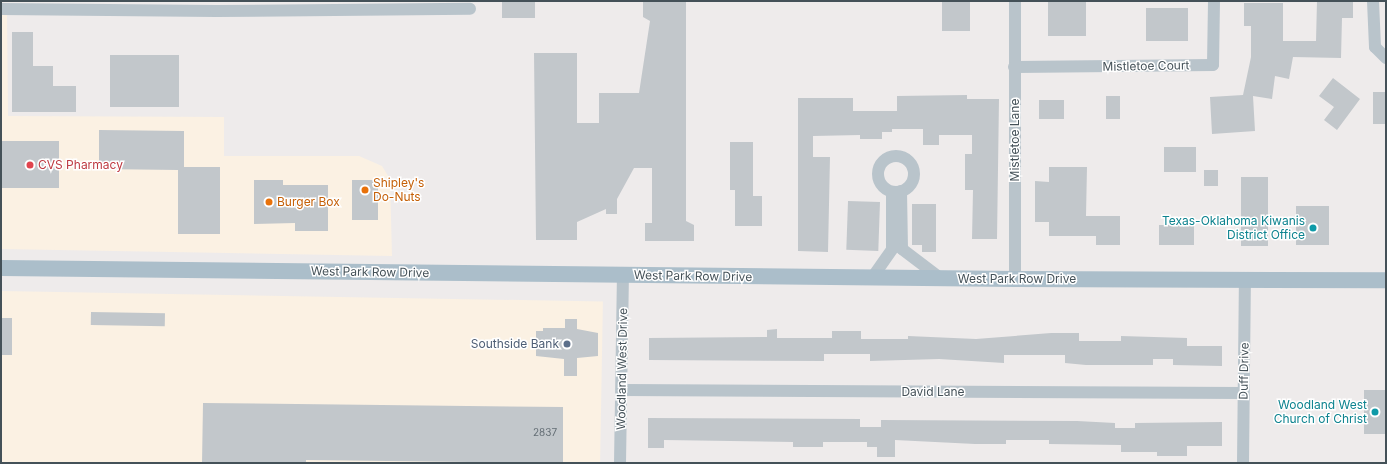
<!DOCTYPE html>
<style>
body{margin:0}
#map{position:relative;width:1387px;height:464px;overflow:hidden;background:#eeebeb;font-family:Inter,sans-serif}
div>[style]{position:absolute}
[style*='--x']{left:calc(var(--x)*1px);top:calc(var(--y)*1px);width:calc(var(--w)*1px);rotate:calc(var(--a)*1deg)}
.commercial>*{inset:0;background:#fbf1e3;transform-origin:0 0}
.building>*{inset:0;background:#c2c7cb;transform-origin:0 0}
.minor>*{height:12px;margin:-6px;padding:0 6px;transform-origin:6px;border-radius:6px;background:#b9c4cb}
.minor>.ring{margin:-6px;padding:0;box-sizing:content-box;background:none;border:12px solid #b9c4cb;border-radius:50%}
.major>*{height:16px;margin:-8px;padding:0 8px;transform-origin:8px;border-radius:8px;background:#abbeca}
.dots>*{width:11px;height:11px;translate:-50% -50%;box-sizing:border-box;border:2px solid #fff;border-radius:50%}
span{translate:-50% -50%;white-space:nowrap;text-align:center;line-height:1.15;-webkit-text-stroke:3px #fff;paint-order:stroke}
.number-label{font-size:10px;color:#646e75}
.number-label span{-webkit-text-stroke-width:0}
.street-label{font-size:12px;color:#445158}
.health-label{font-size:12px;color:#be3a42}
.left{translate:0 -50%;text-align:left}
.food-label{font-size:12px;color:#c56008}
.culture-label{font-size:12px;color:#0d838f}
.right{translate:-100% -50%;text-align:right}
.service-label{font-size:12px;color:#4e5e75}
.frame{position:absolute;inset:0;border:2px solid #445158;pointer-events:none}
</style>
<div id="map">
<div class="commercial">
<i style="clip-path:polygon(1px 14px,7px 14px,8px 116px,224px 117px,224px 156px,359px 156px,382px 166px,390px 179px,392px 256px,1px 249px)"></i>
<i style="left:1px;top:291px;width:602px;height:172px;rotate:1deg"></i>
</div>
<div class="building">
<i style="left:502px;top:1px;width:33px;height:17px"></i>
<i style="left:942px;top:1px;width:28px;height:30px"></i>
<i style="left:1048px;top:1px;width:38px;height:35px"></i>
<i style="clip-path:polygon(1317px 1px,1353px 1px,1353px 18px,1342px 18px,1341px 58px,1293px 57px,1289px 79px,1275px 76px,1272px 99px,1253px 96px,1255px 131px,1212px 134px,1210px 97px,1243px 95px,1251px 57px,1251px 26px,1244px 26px,1244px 3px,1283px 3px,1283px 41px,1316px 41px)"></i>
<i style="clip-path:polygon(643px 2px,686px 2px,686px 221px,694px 225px,694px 241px,645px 241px,645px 223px,652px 223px,652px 168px,634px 168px,617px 199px,617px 214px,606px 214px,606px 209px,577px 222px,577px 240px,536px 240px,534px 53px,577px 53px,577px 123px,599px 123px,599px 93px,639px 93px,650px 21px,643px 17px)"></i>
<i style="left:1146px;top:8px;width:42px;height:33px"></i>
<i style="clip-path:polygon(12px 32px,33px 32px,33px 66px,53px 66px,53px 86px,76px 86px,76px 112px,12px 112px)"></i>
<i style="left:110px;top:55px;width:69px;height:52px"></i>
<i style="clip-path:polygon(1333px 78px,1360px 99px,1337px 130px,1324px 120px,1334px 107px,1319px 96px)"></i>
<i style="left:1373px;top:92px;width:13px;height:32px"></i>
<i style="clip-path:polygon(967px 95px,967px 99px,999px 99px,997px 239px,972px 239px,973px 190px,965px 190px,965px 154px,972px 154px,972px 135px,939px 135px,939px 145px,923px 145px,923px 129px,892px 129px,892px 132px,882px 132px,882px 139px,860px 139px,860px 135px,813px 136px,813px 157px,830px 157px,828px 252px,798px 251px,798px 98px,853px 98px,853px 111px,897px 111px,897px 96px)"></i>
<i style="left:1106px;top:96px;width:14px;height:23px"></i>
<i style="left:1039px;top:100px;width:25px;height:19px"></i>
<i style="clip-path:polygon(99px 130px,184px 131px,184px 167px,220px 167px,220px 234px,178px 234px,178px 170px,99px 169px)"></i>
<i style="left:1px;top:141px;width:58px;height:47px"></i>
<i style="clip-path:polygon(730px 142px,753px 142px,753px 196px,762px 196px,762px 226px,735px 226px,735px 190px,730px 190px)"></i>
<i style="left:1164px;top:147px;width:32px;height:25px"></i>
<i style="clip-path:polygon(1049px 167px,1087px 167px,1086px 216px,1120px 216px,1120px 245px,1096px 245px,1096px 236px,1049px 236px,1049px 222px,1035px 222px,1035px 181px,1049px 182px)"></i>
<i style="left:1204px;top:170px;width:14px;height:16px"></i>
<i style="left:1241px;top:177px;width:27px;height:69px"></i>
<i style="clip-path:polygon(254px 180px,283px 180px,283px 185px,328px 185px,328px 231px,295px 231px,295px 223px,254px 224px)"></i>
<i style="left:352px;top:180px;width:26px;height:40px"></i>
<i style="left:880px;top:202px;width:49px;height:32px;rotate:92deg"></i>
<i style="clip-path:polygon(912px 204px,936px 204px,936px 252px,922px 252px,922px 245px,912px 245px)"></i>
<i style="left:1296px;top:206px;width:33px;height:39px"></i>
<i style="left:1159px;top:225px;width:35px;height:20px"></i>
<i style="left:91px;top:312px;width:74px;height:13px;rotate:1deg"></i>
<i style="left:1px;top:318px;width:11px;height:37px"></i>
<i style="clip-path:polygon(565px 319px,577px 319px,577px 329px,598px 333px,598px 356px,577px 358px,577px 376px,564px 376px,564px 359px,536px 356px,536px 331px,543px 331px,543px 328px,565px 328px)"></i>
<i style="clip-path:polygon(777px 329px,777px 338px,832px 338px,832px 331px,861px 331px,861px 339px,908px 339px,908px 336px,976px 339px,1051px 333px,1079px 333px,1079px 341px,1121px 341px,1121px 336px,1187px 338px,1187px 346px,1222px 346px,1222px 366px,1173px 365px,1173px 359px,1153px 359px,1153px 365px,1086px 365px,1065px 363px,1065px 355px,1004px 355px,1004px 363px,939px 359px,870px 361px,870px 354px,824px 354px,824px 361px,649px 360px,649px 338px,767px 337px,767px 330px)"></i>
<i style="left:1364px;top:390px;width:22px;height:44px"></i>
<i style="clip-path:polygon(203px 403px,563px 407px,563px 463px,306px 460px,306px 463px,202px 463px)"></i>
<i style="clip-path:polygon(648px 418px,860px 419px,860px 427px,881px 427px,881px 420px,1077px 421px,1115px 423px,1115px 428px,1135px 428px,1135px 423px,1222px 422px,1222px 446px,1187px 446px,1187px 456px,1157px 456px,1157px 452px,1121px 452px,1121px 445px,1049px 444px,1049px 440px,1006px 440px,1006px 444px,975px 444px,895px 440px,895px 457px,877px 457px,877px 447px,867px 447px,867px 442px,823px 442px,823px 447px,793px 447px,793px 442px,664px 440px,664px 448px,648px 448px)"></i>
</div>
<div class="minor">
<i style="--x:1015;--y:1;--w:278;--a:90"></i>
<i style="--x:1373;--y:1;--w:46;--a:87.5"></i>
<i style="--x:1375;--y:47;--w:16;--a:45"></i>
<i style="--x:1;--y:9;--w:215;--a:0.5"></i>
<i style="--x:216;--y:11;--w:254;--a:-0.5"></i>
<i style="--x:1014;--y:67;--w:199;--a:-0.6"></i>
<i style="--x:1213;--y:65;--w:64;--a:-89.1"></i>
<i class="ring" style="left:878px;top:156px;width:24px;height:24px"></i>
<i style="--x:901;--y:191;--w:58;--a:89"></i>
<i style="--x:902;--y:249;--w:48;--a:37.3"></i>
<i style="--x:872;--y:278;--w:35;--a:-55"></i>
<i style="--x:892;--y:249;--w:57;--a:-90"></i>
<i style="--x:623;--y:390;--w:620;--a:0.28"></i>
<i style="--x:620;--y:463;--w:188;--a:-89.1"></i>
<i style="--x:1243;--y:463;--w:183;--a:-89.4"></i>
</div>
<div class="major">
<i style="--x:1;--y:268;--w:1014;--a:0.62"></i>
<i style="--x:1015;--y:279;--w:371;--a:0.2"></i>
</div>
<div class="dots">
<i style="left:30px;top:165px;background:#e0444e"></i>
<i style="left:365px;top:190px;background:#e8710a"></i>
<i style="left:269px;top:202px;background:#e8710a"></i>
<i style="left:1313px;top:228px;background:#0f9aa8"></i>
<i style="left:567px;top:344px;background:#5c6f8a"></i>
<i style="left:1375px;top:412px;background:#0f9aa8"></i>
</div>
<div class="number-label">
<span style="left:545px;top:433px">2837</span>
</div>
<div class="street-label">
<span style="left:1146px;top:66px;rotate:-1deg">Mistletoe Court</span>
<span style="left:1015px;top:140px;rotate:-90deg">Mistletoe Lane</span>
<span style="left:370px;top:272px;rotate:1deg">West Park Row Drive</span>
<span style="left:693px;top:276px;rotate:1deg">West Park Row Drive</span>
<span style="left:1017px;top:279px">West Park Row Drive</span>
<span style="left:622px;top:369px;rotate:-89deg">Woodland West Drive</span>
<span style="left:1244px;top:371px;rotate:-89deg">Duff Drive</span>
<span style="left:933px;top:392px">David Lane</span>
</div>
<div class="health-label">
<span class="left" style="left:38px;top:165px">CVS Pharmacy</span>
</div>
<div class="food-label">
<span class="left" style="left:373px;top:190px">Shipley's<br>Do-Nuts</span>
<span class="left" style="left:277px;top:202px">Burger Box</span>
</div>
<div class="culture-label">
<span class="right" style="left:1305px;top:228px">Texas-Oklahoma Kiwanis<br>District Office</span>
<span class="right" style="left:1367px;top:412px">Woodland West<br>Church of Christ</span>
</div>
<div class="service-label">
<span class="right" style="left:559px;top:344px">Southside Bank</span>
</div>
<div class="frame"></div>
</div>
